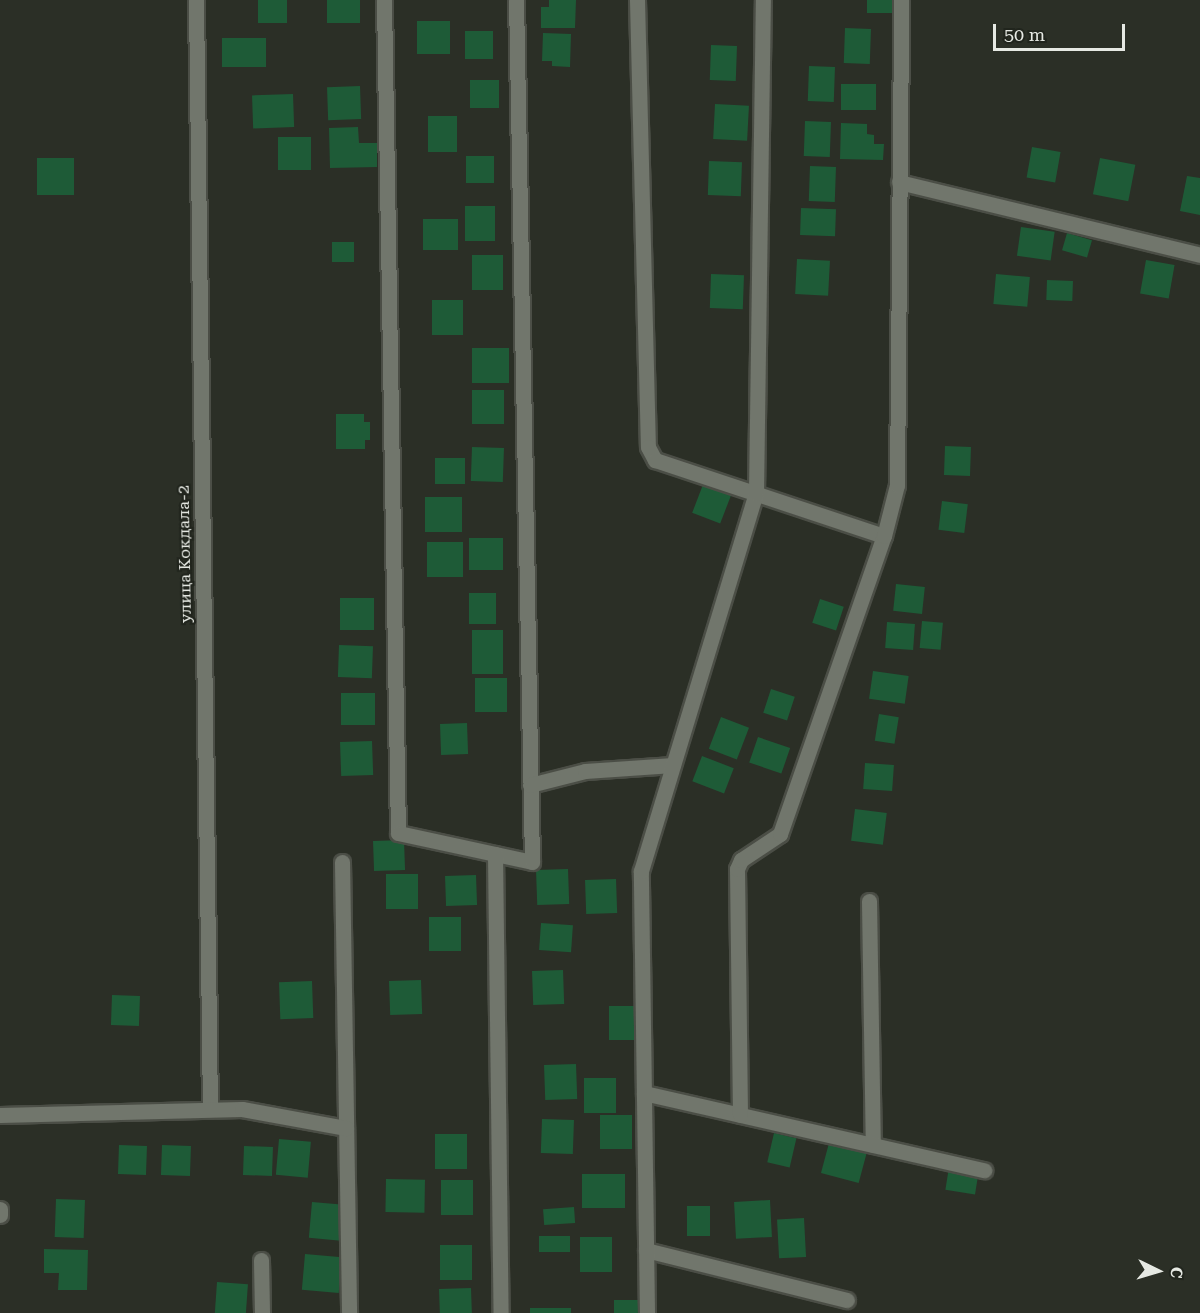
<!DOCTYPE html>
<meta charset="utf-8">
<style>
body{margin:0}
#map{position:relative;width:1200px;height:1313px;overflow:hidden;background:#2b2f26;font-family:"Roboto Serif",serif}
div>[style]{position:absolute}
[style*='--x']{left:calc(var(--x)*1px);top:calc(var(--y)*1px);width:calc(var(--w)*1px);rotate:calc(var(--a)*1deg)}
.building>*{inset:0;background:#1e5b37;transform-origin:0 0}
.roads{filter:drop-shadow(2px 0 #4b4e46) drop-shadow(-2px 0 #4b4e46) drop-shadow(0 2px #4b4e46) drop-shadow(0 -2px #4b4e46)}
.minor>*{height:15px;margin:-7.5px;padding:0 7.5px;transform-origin:7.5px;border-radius:7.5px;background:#71766c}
span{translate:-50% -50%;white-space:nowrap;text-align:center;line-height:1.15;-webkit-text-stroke:4.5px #21251d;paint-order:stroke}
.street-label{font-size:16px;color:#e6e9e3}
.north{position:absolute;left:1128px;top:1241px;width:60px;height:60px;-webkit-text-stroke:4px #21251d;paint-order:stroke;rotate:95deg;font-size:16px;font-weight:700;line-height:24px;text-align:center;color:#e6e9e3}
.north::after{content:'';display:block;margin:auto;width:21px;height:27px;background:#e6e9e3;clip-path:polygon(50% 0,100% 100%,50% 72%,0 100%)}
.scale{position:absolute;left:993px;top:24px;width:132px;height:27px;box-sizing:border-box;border:3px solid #e6e9e3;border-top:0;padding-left:8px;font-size:18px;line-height:21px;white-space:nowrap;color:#e6e9e3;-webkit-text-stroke:4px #21251d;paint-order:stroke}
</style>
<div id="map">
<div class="building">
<i style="left:258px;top:0;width:29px;height:23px"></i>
<i style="left:327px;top:0;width:33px;height:23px"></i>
<i style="clip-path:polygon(549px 0,576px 0,575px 28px,541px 28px,541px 7px,549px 7px)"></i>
<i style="left:867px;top:0;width:27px;height:13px"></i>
<i style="left:450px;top:21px;width:33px;height:33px;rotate:90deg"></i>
<i style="left:845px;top:28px;width:26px;height:35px;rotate:2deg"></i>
<i style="left:465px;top:31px;width:28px;height:28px"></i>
<i style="clip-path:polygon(543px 33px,571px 34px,570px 67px,552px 66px,552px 61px,542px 61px)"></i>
<i style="left:222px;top:38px;width:44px;height:29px"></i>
<i style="left:711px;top:45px;width:26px;height:35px;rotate:2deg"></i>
<i style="left:809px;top:66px;width:26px;height:35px;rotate:2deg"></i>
<i style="left:470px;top:80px;width:29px;height:28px"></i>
<i style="left:841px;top:84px;width:35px;height:26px"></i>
<i style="left:360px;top:86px;width:33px;height:33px;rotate:88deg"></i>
<i style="left:293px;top:94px;width:33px;height:41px;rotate:88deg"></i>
<i style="left:715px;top:104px;width:34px;height:35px;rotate:3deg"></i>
<i style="left:428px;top:116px;width:29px;height:36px"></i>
<i style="left:805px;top:121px;width:26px;height:35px;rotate:2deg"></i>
<i style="clip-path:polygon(841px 123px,867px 124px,867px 134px,874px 135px,874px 144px,884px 144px,883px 160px,840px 159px)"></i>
<i style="clip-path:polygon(358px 127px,359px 143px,377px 143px,377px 167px,330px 168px,329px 128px)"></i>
<i style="left:278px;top:137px;width:33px;height:33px"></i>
<i style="left:1032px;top:147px;width:29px;height:31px;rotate:10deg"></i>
<i style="left:466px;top:156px;width:28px;height:27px"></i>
<i style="left:37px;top:158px;width:37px;height:37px"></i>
<i style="left:1100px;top:158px;width:36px;height:37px;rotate:11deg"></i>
<i style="left:709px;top:161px;width:33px;height:34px;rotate:2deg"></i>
<i style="left:810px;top:166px;width:26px;height:35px;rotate:2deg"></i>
<i style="clip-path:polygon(1187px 176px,1200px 178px,1200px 215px,1180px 211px)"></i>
<i style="left:465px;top:206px;width:30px;height:35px"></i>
<i style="left:801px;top:208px;width:35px;height:27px;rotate:2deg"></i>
<i style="left:423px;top:219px;width:35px;height:31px"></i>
<i style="left:1021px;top:227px;width:34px;height:29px;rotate:8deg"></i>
<i style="left:1067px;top:233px;width:26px;height:18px;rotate:16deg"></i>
<i style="left:354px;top:242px;width:20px;height:22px;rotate:90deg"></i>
<i style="left:472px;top:255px;width:31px;height:35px"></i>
<i style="left:797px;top:259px;width:33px;height:35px;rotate:3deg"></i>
<i style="left:1146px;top:260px;width:29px;height:34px;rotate:10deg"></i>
<i style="left:711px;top:274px;width:33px;height:34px;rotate:2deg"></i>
<i style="left:996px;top:274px;width:34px;height:30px;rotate:5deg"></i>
<i style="left:1047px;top:280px;width:26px;height:20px;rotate:2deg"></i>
<i style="left:432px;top:300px;width:31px;height:35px"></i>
<i style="left:509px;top:348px;width:35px;height:37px;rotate:90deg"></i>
<i style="left:504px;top:390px;width:34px;height:32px;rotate:90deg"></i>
<i style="clip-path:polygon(336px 414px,364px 414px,364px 422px,370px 422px,370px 440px,365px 440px,365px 449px,336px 449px)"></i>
<i style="left:945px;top:446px;width:26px;height:29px;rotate:2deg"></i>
<i style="left:472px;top:447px;width:32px;height:34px;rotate:2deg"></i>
<i style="left:435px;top:458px;width:30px;height:26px"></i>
<i style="left:704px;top:482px;width:30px;height:33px;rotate:21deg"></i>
<i style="left:425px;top:497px;width:37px;height:35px"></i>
<i style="left:942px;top:501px;width:26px;height:29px;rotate:7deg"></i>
<i style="left:469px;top:538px;width:34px;height:32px"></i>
<i style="left:427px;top:542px;width:36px;height:35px"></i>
<i style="left:896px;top:584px;width:29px;height:27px;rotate:6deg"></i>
<i style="left:469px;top:593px;width:27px;height:31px"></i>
<i style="left:340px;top:598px;width:34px;height:32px"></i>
<i style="left:820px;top:599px;width:25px;height:25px;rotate:18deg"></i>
<i style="left:922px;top:621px;width:21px;height:27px;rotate:5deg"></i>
<i style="left:887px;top:622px;width:28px;height:26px;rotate:4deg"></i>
<i style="left:472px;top:630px;width:31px;height:44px"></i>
<i style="left:339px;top:645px;width:34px;height:32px;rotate:2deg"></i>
<i style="left:873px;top:671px;width:36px;height:28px;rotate:8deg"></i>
<i style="left:507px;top:678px;width:34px;height:32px;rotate:90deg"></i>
<i style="left:771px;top:689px;width:25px;height:25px;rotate:18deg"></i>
<i style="left:341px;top:693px;width:34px;height:32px"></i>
<i style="left:879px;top:714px;width:20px;height:27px;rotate:9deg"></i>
<i style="left:721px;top:717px;width:30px;height:34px;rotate:21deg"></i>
<i style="left:467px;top:723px;width:31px;height:27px;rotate:88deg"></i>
<i style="left:758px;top:737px;width:34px;height:27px;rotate:19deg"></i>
<i style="left:372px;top:741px;width:34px;height:32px;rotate:88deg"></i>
<i style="left:702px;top:756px;width:34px;height:27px;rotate:21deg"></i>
<i style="left:865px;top:763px;width:29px;height:26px;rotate:4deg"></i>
<i style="left:855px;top:809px;width:32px;height:32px;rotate:7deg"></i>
<i style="left:404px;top:840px;width:30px;height:31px;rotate:88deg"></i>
<i style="left:568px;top:869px;width:35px;height:32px;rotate:88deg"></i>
<i style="left:386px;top:874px;width:32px;height:35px"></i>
<i style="left:476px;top:875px;width:30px;height:31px;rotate:88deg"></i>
<i style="left:616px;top:879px;width:34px;height:31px;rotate:88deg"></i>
<i style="left:461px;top:917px;width:34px;height:32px;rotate:90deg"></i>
<i style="left:541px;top:923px;width:32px;height:27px;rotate:4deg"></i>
<i style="left:563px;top:970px;width:34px;height:31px;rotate:88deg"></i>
<i style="left:421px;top:980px;width:34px;height:32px;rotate:88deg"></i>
<i style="left:312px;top:981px;width:37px;height:33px;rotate:88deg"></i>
<i style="left:112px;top:995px;width:28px;height:30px;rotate:2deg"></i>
<i style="left:609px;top:1006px;width:32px;height:34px"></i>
<i style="left:576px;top:1064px;width:35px;height:32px;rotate:88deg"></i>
<i style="left:584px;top:1078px;width:32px;height:35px"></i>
<i style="left:600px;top:1115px;width:32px;height:34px"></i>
<i style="left:542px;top:1119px;width:32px;height:34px;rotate:2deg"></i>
<i style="left:774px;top:1133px;width:23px;height:30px;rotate:13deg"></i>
<i style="left:435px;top:1134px;width:32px;height:35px"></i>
<i style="left:279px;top:1139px;width:32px;height:36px;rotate:5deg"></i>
<i style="left:829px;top:1143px;width:39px;height:31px;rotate:15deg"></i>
<i style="left:119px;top:1145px;width:28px;height:29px;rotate:2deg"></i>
<i style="left:162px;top:1145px;width:29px;height:30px;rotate:2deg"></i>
<i style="left:244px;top:1146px;width:29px;height:29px;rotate:2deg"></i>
<i style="left:949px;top:1167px;width:30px;height:23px;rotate:9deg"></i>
<i style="left:625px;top:1174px;width:34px;height:43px;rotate:90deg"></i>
<i style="left:386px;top:1179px;width:39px;height:33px;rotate:1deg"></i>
<i style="left:441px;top:1180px;width:32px;height:35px"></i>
<i style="left:56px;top:1199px;width:29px;height:38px;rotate:2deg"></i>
<i style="left:770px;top:1200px;width:37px;height:36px;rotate:87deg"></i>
<i style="left:312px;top:1202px;width:32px;height:36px;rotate:5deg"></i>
<i style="left:687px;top:1206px;width:23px;height:30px"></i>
<i style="left:574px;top:1207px;width:16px;height:31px;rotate:86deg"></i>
<i style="left:804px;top:1218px;width:39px;height:27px;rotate:87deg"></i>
<i style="left:570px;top:1236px;width:16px;height:31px;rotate:90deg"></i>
<i style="left:612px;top:1237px;width:35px;height:32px;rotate:90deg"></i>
<i style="left:440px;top:1245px;width:32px;height:35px"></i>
<i style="clip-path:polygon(44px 1249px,88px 1250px,87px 1290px,58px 1290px,59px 1273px,44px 1273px)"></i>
<i style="left:305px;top:1254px;width:37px;height:36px;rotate:5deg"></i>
<i style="left:217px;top:1282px;width:31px;height:31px;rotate:4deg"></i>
<i style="left:471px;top:1288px;width:25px;height:32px;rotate:88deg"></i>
<i style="left:640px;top:1300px;width:13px;height:26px;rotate:90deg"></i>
<i style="left:530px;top:1308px;width:41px;height:5px"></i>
</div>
<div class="roads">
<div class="minor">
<i style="--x:196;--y:0;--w:1108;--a:89.28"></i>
<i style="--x:384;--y:0;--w:833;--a:89.04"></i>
<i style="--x:398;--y:833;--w:137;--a:12.2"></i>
<i style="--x:532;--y:862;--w:862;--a:-91.06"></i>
<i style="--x:637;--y:0;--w:447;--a:88.6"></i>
<i style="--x:648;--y:447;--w:15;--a:62"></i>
<i style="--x:655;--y:460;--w:241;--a:18.4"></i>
<i style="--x:899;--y:182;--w:310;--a:13.6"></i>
<i style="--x:530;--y:785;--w:57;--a:-14.3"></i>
<i style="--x:585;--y:771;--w:88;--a:-3.9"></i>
<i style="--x:495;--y:854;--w:459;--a:89.3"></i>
<i style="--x:342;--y:862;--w:451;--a:89.1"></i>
<i style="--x:869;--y:901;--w:244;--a:89.1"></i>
<i style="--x:644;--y:1093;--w:349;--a:12.8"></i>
<i style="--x:0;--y:1115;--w:242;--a:-1.4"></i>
<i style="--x:242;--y:1109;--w:106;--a:10.4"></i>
<i style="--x:740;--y:1115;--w:246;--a:-90.7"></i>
<i style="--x:737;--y:869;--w:10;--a:-66"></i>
<i style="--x:741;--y:860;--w:47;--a:-33.7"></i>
<i style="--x:780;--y:834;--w:316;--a:-70.8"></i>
<i style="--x:884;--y:536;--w:53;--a:-75.7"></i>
<i style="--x:897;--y:485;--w:485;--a:-89.5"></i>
<i style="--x:0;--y:1215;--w:6;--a:-90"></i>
<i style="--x:646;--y:1250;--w:207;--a:14"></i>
<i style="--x:261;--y:1260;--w:53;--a:88.9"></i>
<i style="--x:647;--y:1313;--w:442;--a:-90.8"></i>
<i style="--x:641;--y:871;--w:395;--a:-73.1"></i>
<i style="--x:756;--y:493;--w:493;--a:-89.2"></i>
</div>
</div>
<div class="street-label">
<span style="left:185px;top:554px;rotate:-91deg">улица Кокдала-2</span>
</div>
<div class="north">С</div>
<div class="scale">50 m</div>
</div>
